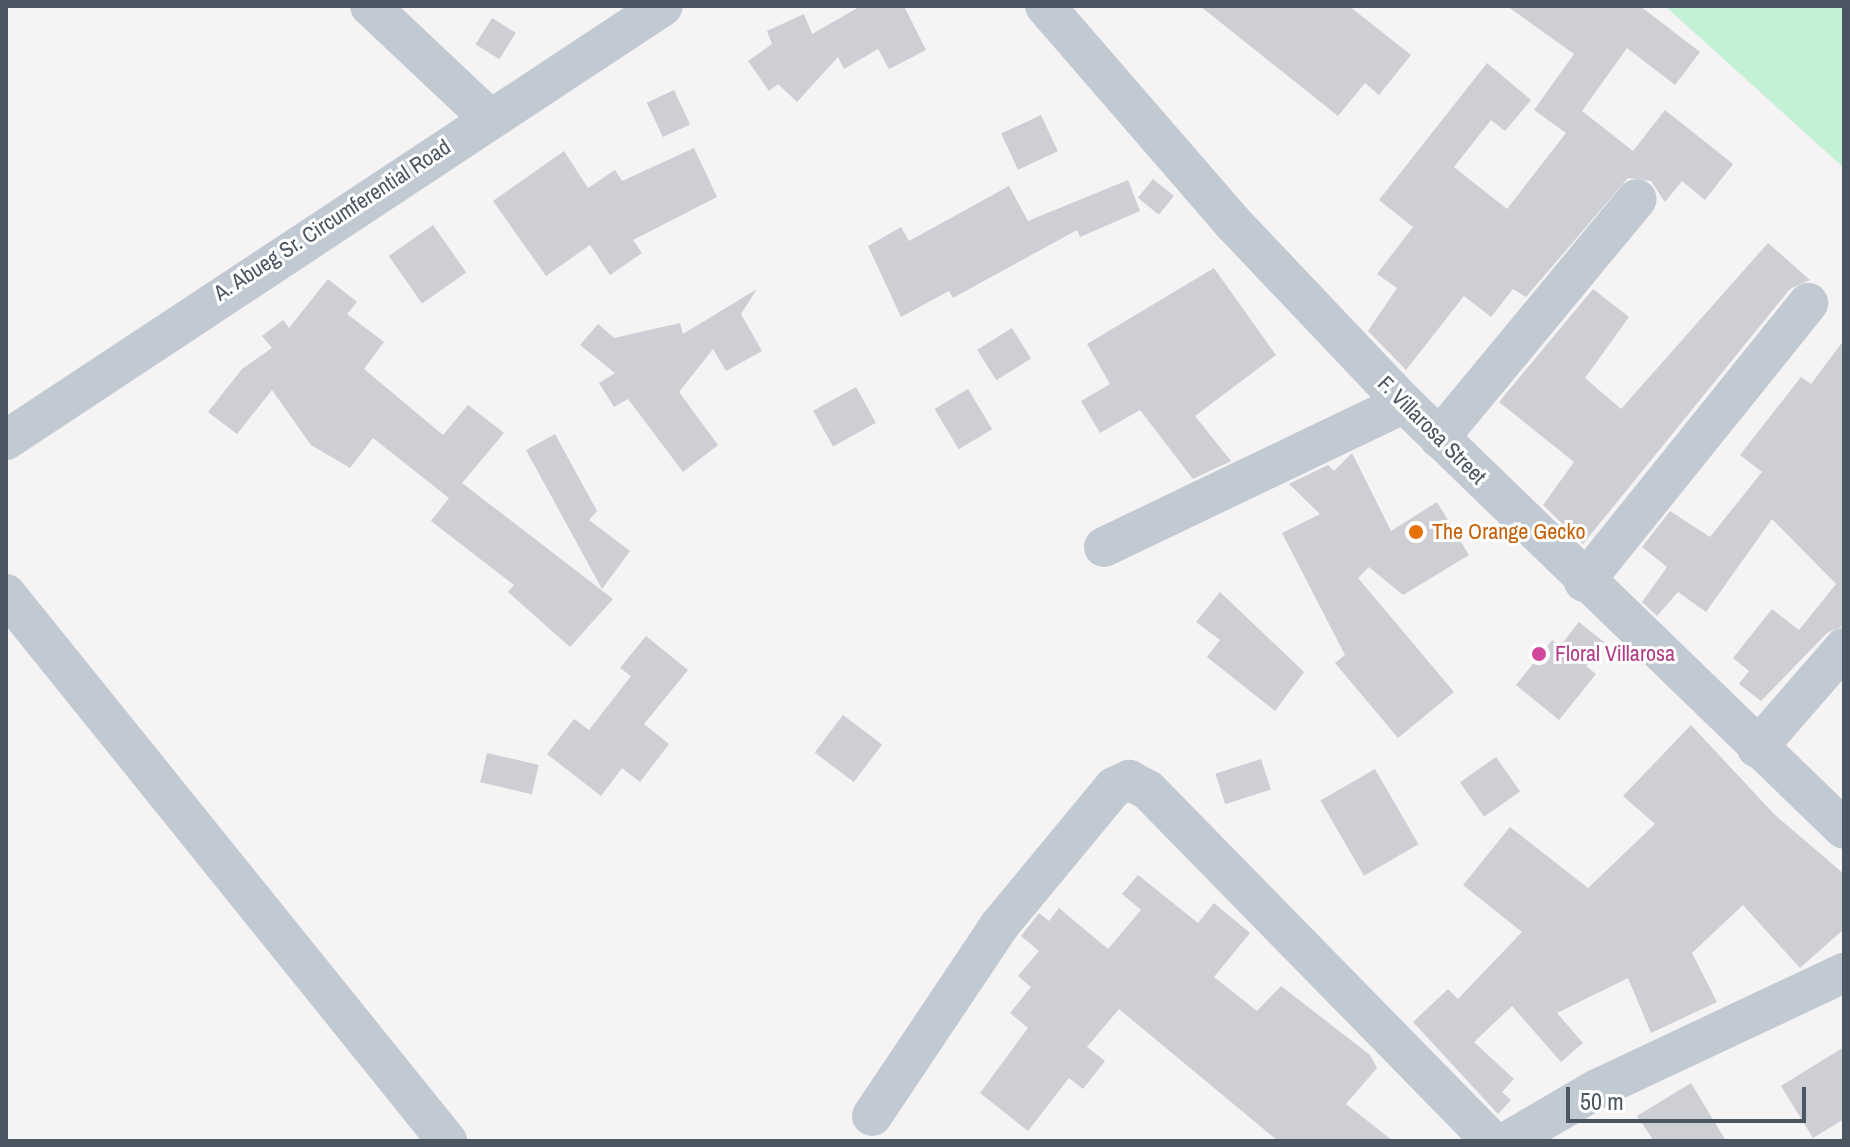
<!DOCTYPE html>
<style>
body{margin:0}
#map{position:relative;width:1850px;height:1147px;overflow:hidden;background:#f5f3f3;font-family:"Archivo Narrow",sans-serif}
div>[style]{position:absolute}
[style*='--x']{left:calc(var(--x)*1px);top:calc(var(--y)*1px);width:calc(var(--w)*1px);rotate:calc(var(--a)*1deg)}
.green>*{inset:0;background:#c3f1d5}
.building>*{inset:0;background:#cdcfd5;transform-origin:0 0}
.minor>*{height:40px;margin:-20px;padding:0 20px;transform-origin:20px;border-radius:20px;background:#c1cad2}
.dots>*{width:22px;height:22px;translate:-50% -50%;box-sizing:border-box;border:4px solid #fff;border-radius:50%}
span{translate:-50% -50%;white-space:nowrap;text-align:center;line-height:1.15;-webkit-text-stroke:6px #fff;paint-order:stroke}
.street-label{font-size:22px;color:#4a5661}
.food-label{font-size:22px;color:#c56008}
.left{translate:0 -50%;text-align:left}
.hotel-label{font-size:22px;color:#b23c85}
.frame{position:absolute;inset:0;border:8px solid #4a5661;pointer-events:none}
.scale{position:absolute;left:1566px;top:1087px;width:240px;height:36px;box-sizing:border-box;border:4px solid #4a5661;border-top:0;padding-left:10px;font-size:24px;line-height:28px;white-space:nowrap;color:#4a5661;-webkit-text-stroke:6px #fff;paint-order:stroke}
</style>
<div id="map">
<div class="green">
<i style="clip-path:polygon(1665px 6px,1844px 6px,1844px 168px)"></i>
</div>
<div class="building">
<i style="clip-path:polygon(861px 6px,904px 6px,926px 50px,889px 69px,878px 49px,844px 69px,838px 57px,797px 102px,778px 84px,769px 91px,748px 61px,772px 44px,767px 31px,804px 14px,812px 34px)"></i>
<i style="clip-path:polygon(1200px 6px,1349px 6px,1411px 55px,1379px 95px,1365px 83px,1338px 116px)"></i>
<i style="clip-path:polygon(1507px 6px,1640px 6px,1700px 52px,1675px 85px,1627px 48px,1582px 111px,1633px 151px,1665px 110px,1733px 164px,1705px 200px,1682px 181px,1665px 202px,1651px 181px,1628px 178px,1526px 297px,1513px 289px,1491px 317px,1464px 296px,1406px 370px,1368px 331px,1397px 288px,1377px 274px,1413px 227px,1379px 200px,1487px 63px,1531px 100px,1505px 131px,1491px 120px,1454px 167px,1507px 209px,1566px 133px,1534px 110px,1574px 54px)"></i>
<i style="left:492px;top:18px;width:28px;height:31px;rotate:32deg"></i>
<i style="left:674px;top:90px;width:38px;height:30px;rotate:65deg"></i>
<i style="left:1041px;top:115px;width:40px;height:44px;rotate:65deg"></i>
<i style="clip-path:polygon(694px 148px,717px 197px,633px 240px,642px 253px,610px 275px,590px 245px,546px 276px,493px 201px,564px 151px,588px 188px,615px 170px,622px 181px)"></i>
<i style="left:1153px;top:179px;width:27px;height:24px;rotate:39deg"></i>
<i style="clip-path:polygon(1128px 180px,1140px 211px,1080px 237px,1077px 230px,953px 298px,949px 291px,901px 317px,868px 246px,901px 227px,909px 241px,1009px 186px,1028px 221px)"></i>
<i style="left:433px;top:225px;width:58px;height:54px;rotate:55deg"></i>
<i style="clip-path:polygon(1768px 243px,1810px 280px,1790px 289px,1583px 544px,1543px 505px,1574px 462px,1499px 402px,1593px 289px,1629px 317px,1585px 378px,1621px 409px)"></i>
<i style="clip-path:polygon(1214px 268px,1276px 355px,1195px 416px,1231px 461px,1193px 479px,1140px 410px,1100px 433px,1081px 401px,1110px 384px,1087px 344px)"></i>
<i style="clip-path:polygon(328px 279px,357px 302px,347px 314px,384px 342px,364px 369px,443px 435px,468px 405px,504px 433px,462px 483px,613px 599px,570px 647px,508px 592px,514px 585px,431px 521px,449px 498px,373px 438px,350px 468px,311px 445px,272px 390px,237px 434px,208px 412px,242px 369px,272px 348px,262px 336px,283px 320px,289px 328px)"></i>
<i style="clip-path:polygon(757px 289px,741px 314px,762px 351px,726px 371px,713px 349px,679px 392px,718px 445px,683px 472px,628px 399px,614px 407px,599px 383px,615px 373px,580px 345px,598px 324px,614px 338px,680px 323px,683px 334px)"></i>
<i style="left:1012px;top:328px;width:36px;height:41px;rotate:58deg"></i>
<i style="clip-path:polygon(1844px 340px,1844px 626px,1827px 633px,1761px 701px,1739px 684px,1749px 671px,1733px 658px,1772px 609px,1799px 630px,1836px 584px,1772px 519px,1706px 612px,1678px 592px,1657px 616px,1642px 602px,1667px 567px,1642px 547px,1670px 511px,1710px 537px,1762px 472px,1740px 455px,1801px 377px,1811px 384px)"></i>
<i style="left:856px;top:387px;width:41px;height:49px;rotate:61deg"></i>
<i style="left:968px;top:389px;width:47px;height:39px;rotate:59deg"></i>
<i style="clip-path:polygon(555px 434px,597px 511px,589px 520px,630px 551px,602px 589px,526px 450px)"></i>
<i style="clip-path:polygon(1352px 453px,1391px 531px,1437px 502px,1469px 555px,1403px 595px,1369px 567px,1358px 578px,1454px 692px,1398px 738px,1335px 663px,1345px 655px,1282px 533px,1320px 514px,1289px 484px,1328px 465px,1334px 471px)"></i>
<i style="clip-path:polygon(1220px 592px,1304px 672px,1275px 711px,1207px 657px,1220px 640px,1196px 622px)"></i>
<i style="clip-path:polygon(1579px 622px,1605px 643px,1586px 666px,1596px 674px,1559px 720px,1516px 685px,1552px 640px,1560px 646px)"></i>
<i style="clip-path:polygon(646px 636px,688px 670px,644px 724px,669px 744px,640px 782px,622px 768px,601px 796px,547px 754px,574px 719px,589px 730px,631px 676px,620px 668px)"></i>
<i style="left:843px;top:715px;width:49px;height:47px;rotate:37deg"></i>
<i style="clip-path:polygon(1691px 725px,1774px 814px,1844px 874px,1844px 929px,1800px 968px,1743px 905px,1692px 953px,1717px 1002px,1651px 1033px,1628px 978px,1557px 1013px,1583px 1043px,1561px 1062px,1512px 1006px,1474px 1042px,1514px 1079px,1502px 1092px,1511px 1100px,1498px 1114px,1413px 1022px,1448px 989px,1458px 999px,1522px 932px,1463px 885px,1510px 827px,1588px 888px,1655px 824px,1623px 796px)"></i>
<i style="left:487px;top:753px;width:53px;height:30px;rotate:13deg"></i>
<i style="left:1496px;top:757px;width:42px;height:44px;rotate:55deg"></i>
<i style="left:1261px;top:759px;width:32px;height:48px;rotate:72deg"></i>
<i style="left:1375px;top:769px;width:87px;height:63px;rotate:60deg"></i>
<i style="clip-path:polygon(1138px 875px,1198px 923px,1214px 903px,1250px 933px,1214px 977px,1257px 1011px,1281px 986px,1370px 1055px,1377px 1068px,1346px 1104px,1393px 1141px,1278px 1141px,1119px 1009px,1087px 1047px,1105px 1061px,1083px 1089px,1069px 1078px,1028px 1131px,980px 1093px,1028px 1028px,1010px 1013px,1031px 987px,1018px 976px,1039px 951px,1021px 936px,1039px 913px,1049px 921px,1059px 908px,1108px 949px,1141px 910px,1122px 894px)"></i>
<i style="clip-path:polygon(1844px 1047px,1844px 1119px,1813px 1138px,1781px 1086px)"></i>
<i style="clip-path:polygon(1691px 1083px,1726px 1141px,1654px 1141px,1637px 1116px)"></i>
</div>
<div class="minor">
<i style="--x:370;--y:6;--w:163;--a:43.3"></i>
<i style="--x:1045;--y:6;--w:287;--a:49.1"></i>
<i style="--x:1233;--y:223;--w:248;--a:46.5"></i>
<i style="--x:1404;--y:403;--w:612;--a:44.07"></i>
<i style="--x:1439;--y:438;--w:310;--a:-50.4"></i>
<i style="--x:6;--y:440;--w:787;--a:-33.45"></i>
<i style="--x:1104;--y:547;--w:333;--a:-25.6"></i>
<i style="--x:1584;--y:582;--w:358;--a:-51.2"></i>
<i style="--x:6;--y:594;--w:703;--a:51.12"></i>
<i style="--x:1757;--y:748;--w:133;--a:-49"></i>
<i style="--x:872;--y:1116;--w:229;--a:-56.2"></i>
<i style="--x:999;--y:926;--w:180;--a:-50.4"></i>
<i style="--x:1114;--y:787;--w:17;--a:-25"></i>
<i style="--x:1129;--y:780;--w:21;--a:28"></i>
<i style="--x:1148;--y:790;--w:491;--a:45.6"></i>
<i style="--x:1508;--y:1141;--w:103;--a:-30.3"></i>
<i style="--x:1597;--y:1089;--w:273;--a:-25.2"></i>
</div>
<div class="dots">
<i style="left:1416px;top:532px;background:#e8710a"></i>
<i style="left:1539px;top:654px;background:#d1479c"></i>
</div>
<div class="street-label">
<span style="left:332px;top:220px;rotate:-33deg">A. Abueg Sr. Circumferential Road</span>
<span style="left:1432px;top:430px;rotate:45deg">F. Villarosa Street</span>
</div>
<div class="food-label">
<span class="left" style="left:1432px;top:532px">The Orange Gecko</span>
</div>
<div class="hotel-label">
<span class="left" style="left:1555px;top:654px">Floral Villarosa</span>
</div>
<div class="frame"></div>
<div class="scale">50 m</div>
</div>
